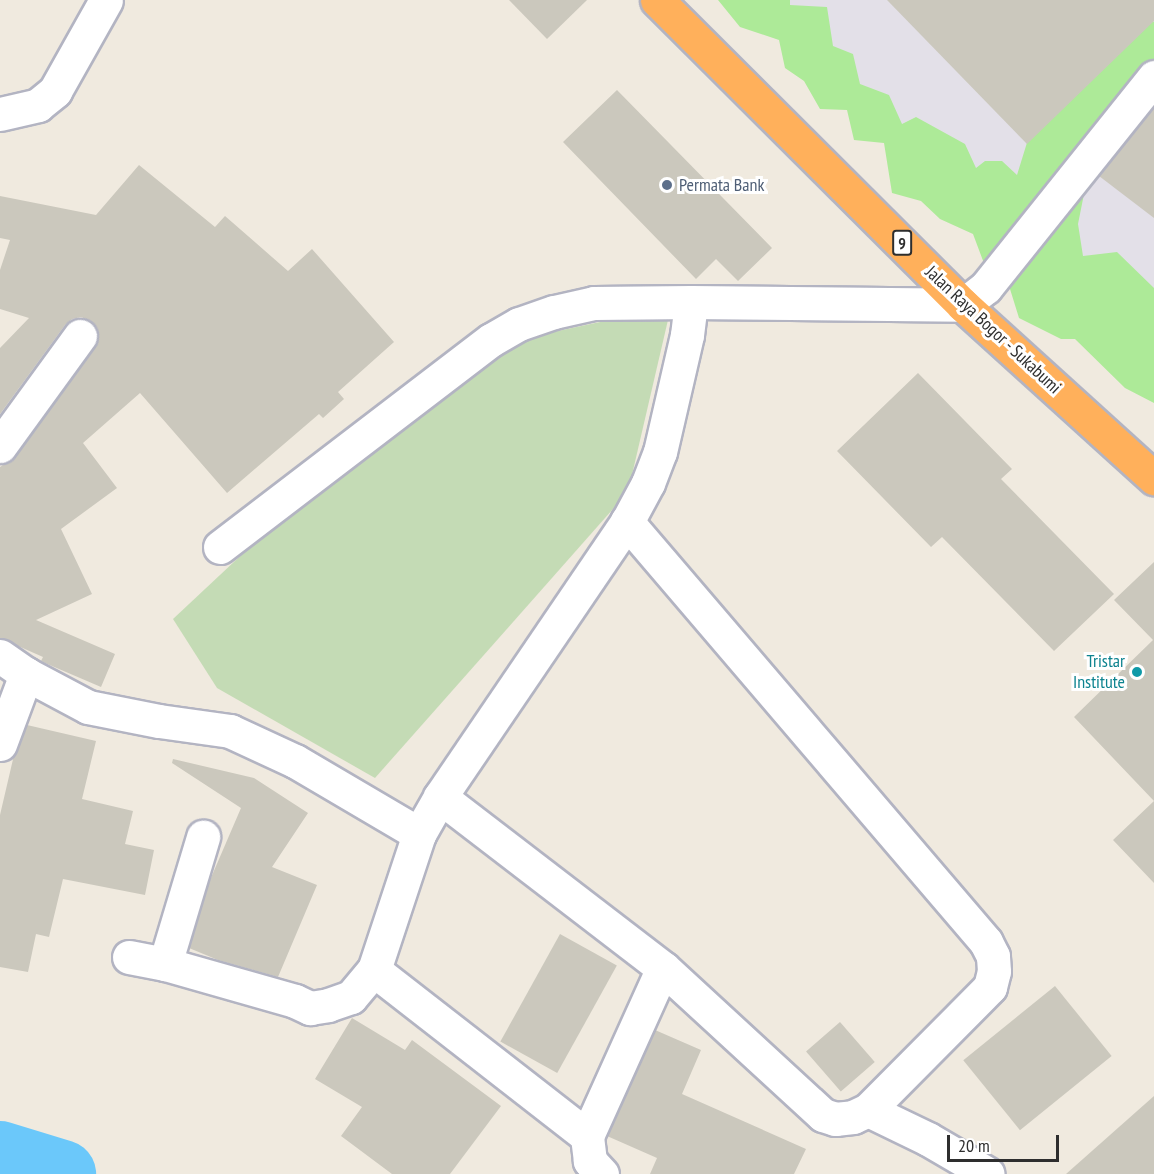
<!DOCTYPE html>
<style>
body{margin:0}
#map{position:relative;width:1154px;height:1174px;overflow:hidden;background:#f0eadf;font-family:"PT Sans Narrow",sans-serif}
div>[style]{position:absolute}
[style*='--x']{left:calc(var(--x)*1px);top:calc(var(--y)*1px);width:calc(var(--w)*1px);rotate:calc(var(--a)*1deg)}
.industrial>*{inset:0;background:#e3e0e8}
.green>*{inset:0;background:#adea98}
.cemetery>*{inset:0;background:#c4dbb5}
.river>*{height:68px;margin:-34px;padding:0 34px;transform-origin:34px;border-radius:34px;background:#6bc8fa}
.building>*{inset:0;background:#cbc8bd;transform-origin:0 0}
.roads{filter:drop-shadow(2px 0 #b3b4c2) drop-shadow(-2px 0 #b3b4c2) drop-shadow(0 2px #b3b4c2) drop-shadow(0 -2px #b3b4c2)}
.minor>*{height:33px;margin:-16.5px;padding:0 16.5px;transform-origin:16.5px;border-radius:16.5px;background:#fff}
.highway>*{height:33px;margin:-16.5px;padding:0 16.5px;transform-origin:16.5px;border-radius:16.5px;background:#ffb05b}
.dots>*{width:16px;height:16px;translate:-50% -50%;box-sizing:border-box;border:3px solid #fff;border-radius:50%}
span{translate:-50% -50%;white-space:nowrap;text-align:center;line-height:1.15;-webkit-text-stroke:6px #fff;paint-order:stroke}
.shield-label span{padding:2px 4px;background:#fff;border:2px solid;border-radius:4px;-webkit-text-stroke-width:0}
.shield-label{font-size:16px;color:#2e2e2e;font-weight:700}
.service-label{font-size:18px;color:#4e5e75}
.left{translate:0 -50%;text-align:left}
.street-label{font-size:18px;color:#2e2e2e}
.culture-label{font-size:18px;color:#0d838f}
.right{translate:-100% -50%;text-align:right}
.scale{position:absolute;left:947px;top:1135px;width:112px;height:27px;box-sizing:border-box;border:3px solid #2e2e2e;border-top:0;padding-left:8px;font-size:18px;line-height:21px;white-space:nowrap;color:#2e2e2e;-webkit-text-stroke:4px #fff;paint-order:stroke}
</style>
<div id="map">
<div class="industrial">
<i style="clip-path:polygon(767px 0,1154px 0,1154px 361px)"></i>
</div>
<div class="green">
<i style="clip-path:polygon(718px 0,790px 0,790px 5px,827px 7px,833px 46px,853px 54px,860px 84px,889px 95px,902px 124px,916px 117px,965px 144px,976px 168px,985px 161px,1002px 161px,1017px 175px,1038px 107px,1149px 18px,1154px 22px,1154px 98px,1122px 128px,1111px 160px,1087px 179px,1078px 224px,1083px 256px,1117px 252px,1154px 288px,1154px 403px,1125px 388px,1075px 339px,1061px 339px,1019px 318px,1010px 289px,985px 266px,973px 234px,940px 219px,921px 201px,892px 193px,884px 143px,854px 140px,847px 110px,820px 109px,804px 81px,785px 68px,779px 40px,740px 27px)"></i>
<i style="clip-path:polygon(0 1154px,64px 1174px,0 1174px)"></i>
</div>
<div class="cemetery">
<i style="clip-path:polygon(671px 307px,628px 492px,375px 778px,217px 688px,173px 619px,361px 443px,520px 339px)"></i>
</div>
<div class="river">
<i style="--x:0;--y:1155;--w:65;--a:17"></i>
</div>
<div class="building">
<i style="clip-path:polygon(509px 0,587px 0,547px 39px)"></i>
<i style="clip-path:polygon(887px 0,1154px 0,1154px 21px,1027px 144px)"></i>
<i style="clip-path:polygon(617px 90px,772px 248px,738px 281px,716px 259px,696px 279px,563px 142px)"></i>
<i style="clip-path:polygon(1154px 107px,1154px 218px,1099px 176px)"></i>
<i style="clip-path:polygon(139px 165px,215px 227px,225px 216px,288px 271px,312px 249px,394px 342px,338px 392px,344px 399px,323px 418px,319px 414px,227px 493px,140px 393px,83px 443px,117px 488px,61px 529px,92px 594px,36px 620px,115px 654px,101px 687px,45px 663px,41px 661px,43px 657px,0 638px,0 467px,15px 457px,95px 347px,99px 337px,97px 328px,91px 321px,81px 317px,72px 319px,65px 325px,0 414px,0 348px,29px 318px,0 309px,0 270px,10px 240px,0 238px,0 196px,96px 215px)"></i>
<i style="clip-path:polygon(918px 373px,1012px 469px,1001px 479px,1114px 594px,1054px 651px,942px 537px,931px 547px,837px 451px)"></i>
<i style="clip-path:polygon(1154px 562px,1154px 883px,1113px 840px,1154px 801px,1074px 717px,1153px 640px,1114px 600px)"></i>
<i style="clip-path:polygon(27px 725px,96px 741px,82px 799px,133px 811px,125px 844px,154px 850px,145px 895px,63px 879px,49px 937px,36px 934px,28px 972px,0 967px,0 815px,14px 755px)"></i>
<i style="clip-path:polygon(173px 759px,254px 778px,308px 813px,272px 867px,317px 885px,278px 977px,218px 960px,189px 948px,210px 880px,241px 808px,172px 763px)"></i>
<i style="left:560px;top:934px;width:65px;height:123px;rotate:29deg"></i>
<i style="left:1055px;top:986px;width:90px;height:118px;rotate:51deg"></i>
<i style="clip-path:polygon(352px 1018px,405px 1050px,412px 1040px,501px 1106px,450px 1174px,392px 1174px,341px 1136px,362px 1107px,315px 1079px)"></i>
<i style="left:840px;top:1022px;width:53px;height:45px;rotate:49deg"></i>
<i style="clip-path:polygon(655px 1030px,701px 1050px,682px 1094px,806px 1149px,794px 1174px,650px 1174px,657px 1158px,607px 1136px)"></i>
<i style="clip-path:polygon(1154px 1096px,1154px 1174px,1066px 1174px)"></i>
</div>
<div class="roads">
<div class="minor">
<i style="--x:0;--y:114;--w:39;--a:-13"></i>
<i style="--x:38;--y:105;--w:22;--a:-39"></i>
<i style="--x:55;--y:91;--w:104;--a:-60.7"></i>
<i style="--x:0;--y:446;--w:136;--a:-54"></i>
<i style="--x:220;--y:547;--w:341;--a:-37.4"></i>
<i style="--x:491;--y:340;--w:32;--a:-30"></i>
<i style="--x:519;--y:324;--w:37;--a:-19"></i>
<i style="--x:554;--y:312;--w:41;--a:-12.7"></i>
<i style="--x:594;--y:303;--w:97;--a:-0.6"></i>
<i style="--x:0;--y:656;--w:32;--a:35"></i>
<i style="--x:26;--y:674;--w:70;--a:28"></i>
<i style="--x:88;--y:707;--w:72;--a:11.2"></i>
<i style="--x:159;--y:721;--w:72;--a:8"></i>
<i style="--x:230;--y:731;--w:72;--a:24.8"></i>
<i style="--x:295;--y:761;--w:144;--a:30.5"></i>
<i style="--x:0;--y:744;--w:75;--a:-69.6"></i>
<i style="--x:440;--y:797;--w:281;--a:37.5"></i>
<i style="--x:663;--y:968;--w:217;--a:42.6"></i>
<i style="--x:823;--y:1115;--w:13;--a:18"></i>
<i style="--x:835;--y:1119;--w:18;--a:-6"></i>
<i style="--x:853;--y:1117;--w:17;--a:-25"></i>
<i style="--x:868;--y:1110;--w:173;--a:-45.2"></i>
<i style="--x:990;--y:987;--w:16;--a:-76"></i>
<i style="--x:994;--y:971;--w:15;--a:-94"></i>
<i style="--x:993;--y:956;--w:16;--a:-117"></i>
<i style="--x:986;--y:942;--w:553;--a:-130.52"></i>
<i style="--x:129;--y:957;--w:37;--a:11"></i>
<i style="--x:165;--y:964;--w:135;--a:15.9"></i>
<i style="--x:295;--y:1001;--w:17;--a:25"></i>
<i style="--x:310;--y:1008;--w:18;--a:-9"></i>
<i style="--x:328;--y:1005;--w:24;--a:-19"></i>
<i style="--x:351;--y:997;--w:35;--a:-50"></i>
<i style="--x:165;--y:964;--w:133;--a:-73.3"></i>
<i style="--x:868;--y:1110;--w:67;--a:25.8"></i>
<i style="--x:928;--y:1139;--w:69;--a:30.3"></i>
<i style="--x:587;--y:1136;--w:184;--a:-65.7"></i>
<i style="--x:602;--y:1174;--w:18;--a:-133"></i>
<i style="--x:590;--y:1161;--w:25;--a:-97"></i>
<i style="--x:587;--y:1136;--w:270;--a:-142.1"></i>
<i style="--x:374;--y:970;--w:143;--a:-71.7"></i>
<i style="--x:419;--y:834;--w:43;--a:-60.4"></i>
<i style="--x:440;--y:797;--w:333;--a:-55.8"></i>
<i style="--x:627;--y:522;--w:44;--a:-61.7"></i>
<i style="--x:648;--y:483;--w:33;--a:-69"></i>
<i style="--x:660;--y:452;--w:120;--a:-77"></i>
<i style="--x:687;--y:335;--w:33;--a:-83"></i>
<i style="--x:691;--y:302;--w:272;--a:0.6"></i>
<i style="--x:963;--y:305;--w:29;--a:-38"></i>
<i style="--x:986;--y:287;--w:269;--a:-51.3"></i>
</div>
<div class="highway">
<i style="--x:657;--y:0;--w:432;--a:44.9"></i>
<i style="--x:963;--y:305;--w:258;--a:42.2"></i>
</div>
</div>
<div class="dots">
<i style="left:667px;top:185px;background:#5c6f8a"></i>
<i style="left:1137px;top:672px;background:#0f9aa8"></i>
</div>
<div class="shield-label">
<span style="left:902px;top:243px">9</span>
</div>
<div class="service-label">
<span class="left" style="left:679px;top:185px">Permata Bank</span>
</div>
<div class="street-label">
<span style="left:993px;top:330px;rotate:43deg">Jalan Raya Bogor - Sukabumi</span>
</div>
<div class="culture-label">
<span class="right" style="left:1125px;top:672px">Tristar<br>Institute</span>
</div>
<div class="scale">20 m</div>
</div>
